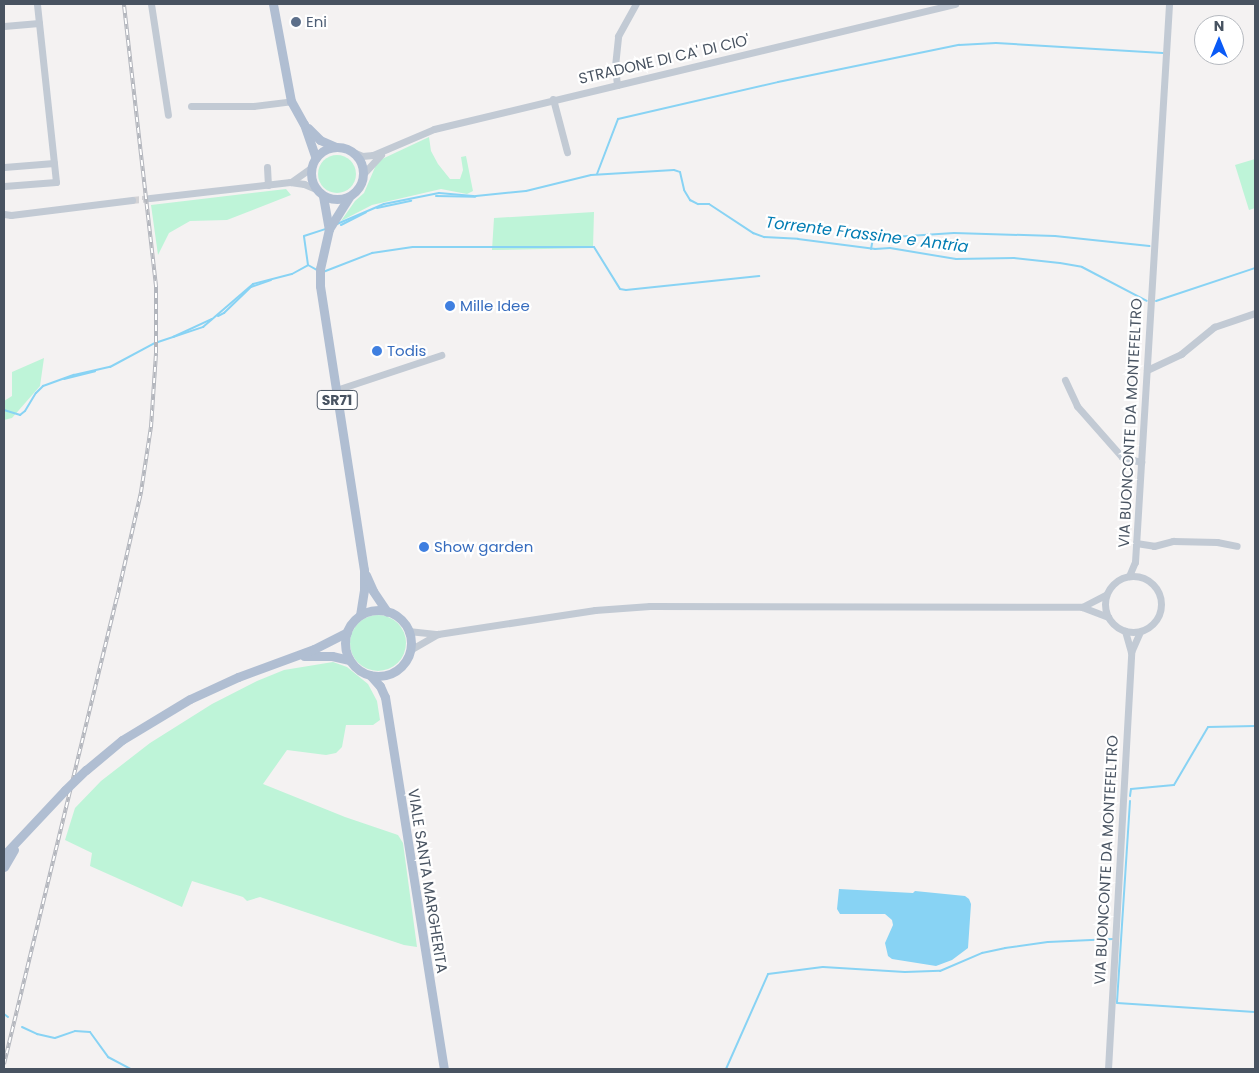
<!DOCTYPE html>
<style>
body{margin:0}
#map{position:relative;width:1259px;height:1073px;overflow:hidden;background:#f4f2f2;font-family:Poppins,sans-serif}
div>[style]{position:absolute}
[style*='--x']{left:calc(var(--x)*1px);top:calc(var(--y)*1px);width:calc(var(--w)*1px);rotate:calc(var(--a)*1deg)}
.green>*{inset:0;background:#bef4d8}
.round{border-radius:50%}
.water>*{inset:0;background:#88d3f4}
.stream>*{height:2px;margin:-1px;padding:0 1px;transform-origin:1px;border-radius:1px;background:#88d3f4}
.minor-tunnel>*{height:7px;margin-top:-3.5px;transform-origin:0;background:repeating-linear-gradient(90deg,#d2d2d5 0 7px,transparent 0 10.5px)}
.minor>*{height:7px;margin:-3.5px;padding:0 3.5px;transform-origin:3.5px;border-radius:3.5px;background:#c2cad4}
.minor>.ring{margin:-3.5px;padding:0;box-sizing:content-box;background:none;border:7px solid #c2cad4;border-radius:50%}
.major>*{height:9px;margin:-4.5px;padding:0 4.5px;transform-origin:4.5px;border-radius:4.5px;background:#b0bed2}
.major>.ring{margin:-4.5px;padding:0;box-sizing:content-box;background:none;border:9px solid #b0bed2;border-radius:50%}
.rail>*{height:4px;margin-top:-2px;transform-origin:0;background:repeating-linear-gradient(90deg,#fff 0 5.5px,#b3b6bd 0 11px);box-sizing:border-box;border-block:1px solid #b3b6bd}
.major-bridge>*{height:9px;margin:-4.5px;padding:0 4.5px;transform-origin:4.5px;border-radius:4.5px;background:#b0bed2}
.dots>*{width:14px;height:14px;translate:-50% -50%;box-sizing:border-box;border:2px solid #fff;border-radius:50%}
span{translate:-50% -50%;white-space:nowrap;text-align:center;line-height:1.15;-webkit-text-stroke:4.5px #fff;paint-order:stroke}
.shield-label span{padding:1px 4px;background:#fff;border:1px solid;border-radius:4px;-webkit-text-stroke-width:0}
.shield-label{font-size:14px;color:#485361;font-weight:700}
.service-label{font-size:15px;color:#4e5e75}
.left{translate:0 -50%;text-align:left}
.street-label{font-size:15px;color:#485361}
.shop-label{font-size:15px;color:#366cbe}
.water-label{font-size:16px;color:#017cb3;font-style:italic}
.frame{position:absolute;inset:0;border:5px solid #485361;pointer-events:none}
.north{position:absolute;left:1194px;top:15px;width:50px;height:50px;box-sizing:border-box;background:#fff;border:1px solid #b6bac0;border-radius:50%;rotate:0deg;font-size:14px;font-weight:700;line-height:20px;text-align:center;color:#485361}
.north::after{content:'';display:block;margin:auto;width:18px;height:22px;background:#0a5af6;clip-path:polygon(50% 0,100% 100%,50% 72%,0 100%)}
</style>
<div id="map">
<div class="green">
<i style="clip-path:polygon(429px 137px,431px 151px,438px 164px,450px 179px,460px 179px,463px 170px,461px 157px,466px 156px,473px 191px,467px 194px,441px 189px,372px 205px,341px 221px,355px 201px,364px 193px,376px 165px,382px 159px)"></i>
<i class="round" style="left:318px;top:155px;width:38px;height:38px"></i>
<i style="clip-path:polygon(1255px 159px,1255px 208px,1249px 210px,1235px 165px)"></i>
<i style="clip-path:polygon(286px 189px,291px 195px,227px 220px,190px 221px,169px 233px,158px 255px,151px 205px)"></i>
<i style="clip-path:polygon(594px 212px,593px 248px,492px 250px,494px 218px)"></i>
<i style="clip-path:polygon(44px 358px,40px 386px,12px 418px,4px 420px,4px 401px,12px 396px,12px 372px)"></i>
<i class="round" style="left:350px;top:615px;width:56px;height:56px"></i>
<i style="clip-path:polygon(333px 662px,347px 667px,368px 684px,377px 701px,380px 720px,373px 725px,346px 725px,342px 747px,336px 753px,326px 755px,287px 750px,263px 784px,345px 817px,398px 835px,403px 843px,417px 947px,404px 945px,260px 897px,247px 901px,243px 897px,192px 881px,182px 907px,90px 866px,92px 853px,65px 840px,75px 808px,101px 781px,150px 743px,212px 704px,257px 681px,284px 670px)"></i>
</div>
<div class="water">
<i style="clip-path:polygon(839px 889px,913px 893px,915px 891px,965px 896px,969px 899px,971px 904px,968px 948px,952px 960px,936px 966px,892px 959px,888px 956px,885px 943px,893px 925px,892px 920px,885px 914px,840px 914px,837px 909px)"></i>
</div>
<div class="stream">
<i style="--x:597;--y:174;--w:59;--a:-69.1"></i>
<i style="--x:618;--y:119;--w:164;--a:-13"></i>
<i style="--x:778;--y:82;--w:185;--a:-11.6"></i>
<i style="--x:959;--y:45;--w:37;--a:-3"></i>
<i style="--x:996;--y:43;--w:167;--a:3.4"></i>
<i style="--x:436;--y:196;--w:39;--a:1"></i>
<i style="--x:377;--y:208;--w:35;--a:-12"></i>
<i style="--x:337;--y:224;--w:51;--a:-23.1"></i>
<i style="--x:384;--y:204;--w:56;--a:-11.3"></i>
<i style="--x:439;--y:193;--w:37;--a:5"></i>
<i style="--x:476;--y:196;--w:50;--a:-5.7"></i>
<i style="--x:526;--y:191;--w:67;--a:-13.8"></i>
<i style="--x:591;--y:175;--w:83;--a:-3.4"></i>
<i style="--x:674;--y:170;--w:6;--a:18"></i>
<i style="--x:680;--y:172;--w:18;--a:77"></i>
<i style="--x:684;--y:190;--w:12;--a:59"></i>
<i style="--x:690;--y:200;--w:9;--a:27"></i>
<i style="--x:698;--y:204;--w:11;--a:0"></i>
<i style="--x:709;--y:204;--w:53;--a:33.4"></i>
<i style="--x:753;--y:233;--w:12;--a:20"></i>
<i style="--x:764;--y:237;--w:34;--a:3"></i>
<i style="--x:798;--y:239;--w:78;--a:7.4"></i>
<i style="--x:875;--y:249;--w:15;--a:-4"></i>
<i style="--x:890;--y:248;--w:67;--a:9.5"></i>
<i style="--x:956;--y:259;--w:58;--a:-1"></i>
<i style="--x:1014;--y:258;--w:46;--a:6.2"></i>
<i style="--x:1060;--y:263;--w:22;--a:10"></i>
<i style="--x:1082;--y:267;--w:73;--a:27.6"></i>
<i style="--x:341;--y:225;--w:28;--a:-27"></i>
<i style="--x:871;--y:249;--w:10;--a:-79"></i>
<i style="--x:873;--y:239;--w:5;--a:-11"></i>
<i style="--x:878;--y:238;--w:76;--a:-3.8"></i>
<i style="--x:954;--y:233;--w:101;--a:1.7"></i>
<i style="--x:1055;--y:236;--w:95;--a:6.1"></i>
<i style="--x:308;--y:265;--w:29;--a:-98"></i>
<i style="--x:304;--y:236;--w:23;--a:-18"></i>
<i style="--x:308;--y:265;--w:10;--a:29"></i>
<i style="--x:323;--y:272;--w:53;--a:-21.2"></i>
<i style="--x:372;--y:253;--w:41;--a:-8.3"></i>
<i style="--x:413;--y:247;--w:181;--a:0"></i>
<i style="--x:594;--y:247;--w:49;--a:58.2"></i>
<i style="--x:620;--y:289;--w:6;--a:9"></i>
<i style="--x:626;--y:290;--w:134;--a:-6"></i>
<i style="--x:1156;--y:301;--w:104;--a:-18.4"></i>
<i style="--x:218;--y:316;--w:7;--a:-27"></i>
<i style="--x:224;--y:313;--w:37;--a:-44"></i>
<i style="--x:251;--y:287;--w:21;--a:-19"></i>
<i style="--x:173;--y:337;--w:43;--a:-24.8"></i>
<i style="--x:64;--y:379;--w:32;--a:-14"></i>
<i style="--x:4;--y:410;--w:17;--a:17"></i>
<i style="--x:20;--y:415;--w:6;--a:-39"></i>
<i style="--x:25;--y:411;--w:21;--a:-59"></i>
<i style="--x:36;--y:393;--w:10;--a:-45"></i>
<i style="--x:43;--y:386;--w:33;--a:-20"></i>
<i style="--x:74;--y:375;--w:37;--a:-13"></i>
<i style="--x:110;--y:367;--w:51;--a:-28.1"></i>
<i style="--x:155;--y:343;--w:51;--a:-18.4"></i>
<i style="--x:203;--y:327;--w:66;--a:-40.7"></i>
<i style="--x:253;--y:284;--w:40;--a:-14.4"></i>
<i style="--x:292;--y:274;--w:18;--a:-29"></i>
<i style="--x:1130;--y:796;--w:7;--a:-82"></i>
<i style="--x:1131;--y:789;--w:43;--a:-5.3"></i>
<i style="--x:1174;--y:785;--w:67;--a:-59.6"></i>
<i style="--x:1208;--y:727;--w:47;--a:-1.2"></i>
<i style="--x:1130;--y:801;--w:202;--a:93.7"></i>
<i style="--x:1117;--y:1003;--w:138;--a:3.7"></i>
<i style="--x:4;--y:1014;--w:5;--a:37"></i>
<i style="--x:22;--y:1027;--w:17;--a:25"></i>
<i style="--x:37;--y:1034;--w:18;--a:13"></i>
<i style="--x:55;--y:1038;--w:21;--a:-19"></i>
<i style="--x:75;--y:1031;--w:15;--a:4"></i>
<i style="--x:90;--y:1032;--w:31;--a:54"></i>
<i style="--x:108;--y:1057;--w:26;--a:28"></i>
<i style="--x:726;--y:1069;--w:104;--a:-66.1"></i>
<i style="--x:768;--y:974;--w:55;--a:-7.3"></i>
<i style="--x:823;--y:967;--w:82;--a:3.5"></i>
<i style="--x:905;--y:972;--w:35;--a:-2"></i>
<i style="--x:940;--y:971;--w:46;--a:-23.2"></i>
<i style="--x:982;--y:953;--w:24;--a:-12"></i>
<i style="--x:1005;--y:948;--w:43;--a:-7.9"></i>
<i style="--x:1048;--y:942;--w:65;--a:-2.6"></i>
</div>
<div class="minor-tunnel">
<i style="--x:132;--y:200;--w:18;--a:-6"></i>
</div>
<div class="minor">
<i style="--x:151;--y:4;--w:112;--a:81.3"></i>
<i style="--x:4;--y:26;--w:35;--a:-5"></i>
<i style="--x:617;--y:85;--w:19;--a:-96"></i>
<i style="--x:615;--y:66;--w:30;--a:-84"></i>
<i style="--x:618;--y:36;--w:37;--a:-61"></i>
<i style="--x:553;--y:99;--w:55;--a:75.2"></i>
<i style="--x:191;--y:106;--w:62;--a:0"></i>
<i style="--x:253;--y:106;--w:38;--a:-7"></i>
<i style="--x:353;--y:152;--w:10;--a:24"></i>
<i style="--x:362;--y:156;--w:11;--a:-5"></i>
<i style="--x:373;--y:155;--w:66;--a:-23.1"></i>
<i style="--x:434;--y:129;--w:536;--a:-13.49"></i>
<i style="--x:4;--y:167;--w:50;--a:-4.6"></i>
<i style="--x:267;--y:167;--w:18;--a:87"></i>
<i style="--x:364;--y:173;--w:25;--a:-47"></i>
<i style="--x:291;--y:182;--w:24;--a:-35"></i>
<i style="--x:4;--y:186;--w:52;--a:-4.4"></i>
<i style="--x:56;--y:182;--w:179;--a:-96.1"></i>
<i style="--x:150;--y:198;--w:141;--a:-6.5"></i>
<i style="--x:290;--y:182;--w:14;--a:8"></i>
<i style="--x:304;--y:184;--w:13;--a:23"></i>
<i style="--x:4;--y:214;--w:7;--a:8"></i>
<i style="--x:11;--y:215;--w:122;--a:-7.1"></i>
<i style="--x:1147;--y:370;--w:38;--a:-25"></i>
<i style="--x:1181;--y:354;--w:43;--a:-39.3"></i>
<i style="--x:1214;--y:327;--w:43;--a:-18.9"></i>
<i style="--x:1065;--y:380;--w:29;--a:65"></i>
<i style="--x:1077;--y:406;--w:68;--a:48.6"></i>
<i style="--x:1122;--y:457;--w:20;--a:15"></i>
<i style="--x:336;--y:390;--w:111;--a:-18.4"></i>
<i style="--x:1136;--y:543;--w:18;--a:9"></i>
<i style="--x:1154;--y:546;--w:20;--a:-15"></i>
<i style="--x:1173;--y:541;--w:44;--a:1.3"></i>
<i style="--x:1217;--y:542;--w:20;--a:11"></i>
<i class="ring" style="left:1105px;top:576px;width:49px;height:49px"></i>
<i style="--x:1129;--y:576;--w:15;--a:-67"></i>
<i style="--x:1135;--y:562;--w:559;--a:-86.51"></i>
<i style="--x:1082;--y:607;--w:27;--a:-27"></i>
<i style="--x:408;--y:631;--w:30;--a:6"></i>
<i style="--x:438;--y:634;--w:159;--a:-8.7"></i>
<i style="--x:595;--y:610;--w:55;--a:-4.2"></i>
<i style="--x:650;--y:606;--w:432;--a:0.1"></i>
<i style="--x:1082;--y:607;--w:28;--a:21"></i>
<i style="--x:410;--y:650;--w:32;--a:-30"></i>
<i style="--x:1131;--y:652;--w:22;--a:-66"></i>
<i style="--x:1108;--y:1069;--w:418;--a:-86.8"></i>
<i style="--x:1131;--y:652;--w:22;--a:-106"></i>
</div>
<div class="major">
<i style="--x:273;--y:4;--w:99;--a:79.5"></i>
<i style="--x:291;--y:101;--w:26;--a:61"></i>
<i style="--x:304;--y:124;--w:36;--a:71"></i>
<i style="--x:308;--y:128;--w:17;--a:45"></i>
<i style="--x:320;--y:140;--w:17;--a:24"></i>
<i class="ring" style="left:311px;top:147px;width:43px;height:43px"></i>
<i style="--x:323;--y:196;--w:34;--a:80"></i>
<i style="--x:349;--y:197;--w:38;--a:122"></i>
<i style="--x:329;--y:229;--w:41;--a:102.7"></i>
<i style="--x:320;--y:269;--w:17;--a:90"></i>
<i style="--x:320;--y:286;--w:287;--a:81.2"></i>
<i style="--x:364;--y:570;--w:20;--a:90"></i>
<i style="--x:364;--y:590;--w:25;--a:99"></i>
<i style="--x:366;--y:575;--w:17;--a:66"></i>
<i style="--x:373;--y:591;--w:25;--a:56"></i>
<i class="ring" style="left:345px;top:610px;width:57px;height:57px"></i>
<i style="--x:304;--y:656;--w:28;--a:0"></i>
<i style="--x:332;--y:656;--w:18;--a:13"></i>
<i style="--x:370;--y:675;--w:15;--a:48"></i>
<i style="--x:380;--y:686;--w:12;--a:66"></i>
<i style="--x:385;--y:697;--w:377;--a:81"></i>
<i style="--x:86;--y:770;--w:47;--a:-39.8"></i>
<i style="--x:122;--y:740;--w:79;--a:-31.1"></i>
<i style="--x:190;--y:699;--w:53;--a:-24.6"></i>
<i style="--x:238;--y:677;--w:81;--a:-20.2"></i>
<i style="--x:314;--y:649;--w:37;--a:-27"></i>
<i style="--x:4;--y:855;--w:89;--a:-46.8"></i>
<i style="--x:4;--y:867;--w:20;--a:-60"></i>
</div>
<div class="rail">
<i style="--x:4;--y:1064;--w:480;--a:-76.4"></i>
<i style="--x:117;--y:598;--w:109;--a:-77.2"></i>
<i style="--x:141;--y:492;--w:66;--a:-81.3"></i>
<i style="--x:151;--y:427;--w:74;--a:-86.1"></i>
<i style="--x:156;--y:353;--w:67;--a:-90"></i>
<i style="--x:156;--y:286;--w:284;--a:-96.5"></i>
</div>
<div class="major-bridge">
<i style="--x:65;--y:790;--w:29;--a:-44"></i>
</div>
<div class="dots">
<i style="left:296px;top:22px;background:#5c6f8a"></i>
<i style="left:450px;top:306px;background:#3f7fe0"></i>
<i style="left:377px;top:351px;background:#3f7fe0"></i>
<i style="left:424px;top:547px;background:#3f7fe0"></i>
</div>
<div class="shield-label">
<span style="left:337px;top:400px">SR71</span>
</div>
<div class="service-label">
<span class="left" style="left:306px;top:22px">Eni</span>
</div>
<div class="street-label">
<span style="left:664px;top:59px;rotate:-13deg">STRADONE DI CA' DI CIO'</span>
<span style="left:1130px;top:423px;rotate:-87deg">VIA BUONCONTE DA MONTEFELTRO</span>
<span style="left:1106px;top:860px;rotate:-87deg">VIA BUONCONTE DA MONTEFELTRO</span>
<span style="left:428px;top:881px;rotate:81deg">VIALE SANTA MARGHERITA</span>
</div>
<div class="shop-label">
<span class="left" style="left:460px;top:306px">Mille Idee</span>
<span class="left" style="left:387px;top:351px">Todis</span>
<span class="left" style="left:434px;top:547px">Show garden</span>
</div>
<div class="water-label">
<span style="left:867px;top:235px;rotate:7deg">Torrente Frassine e Antria</span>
</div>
<div class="frame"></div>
<div class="north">N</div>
</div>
